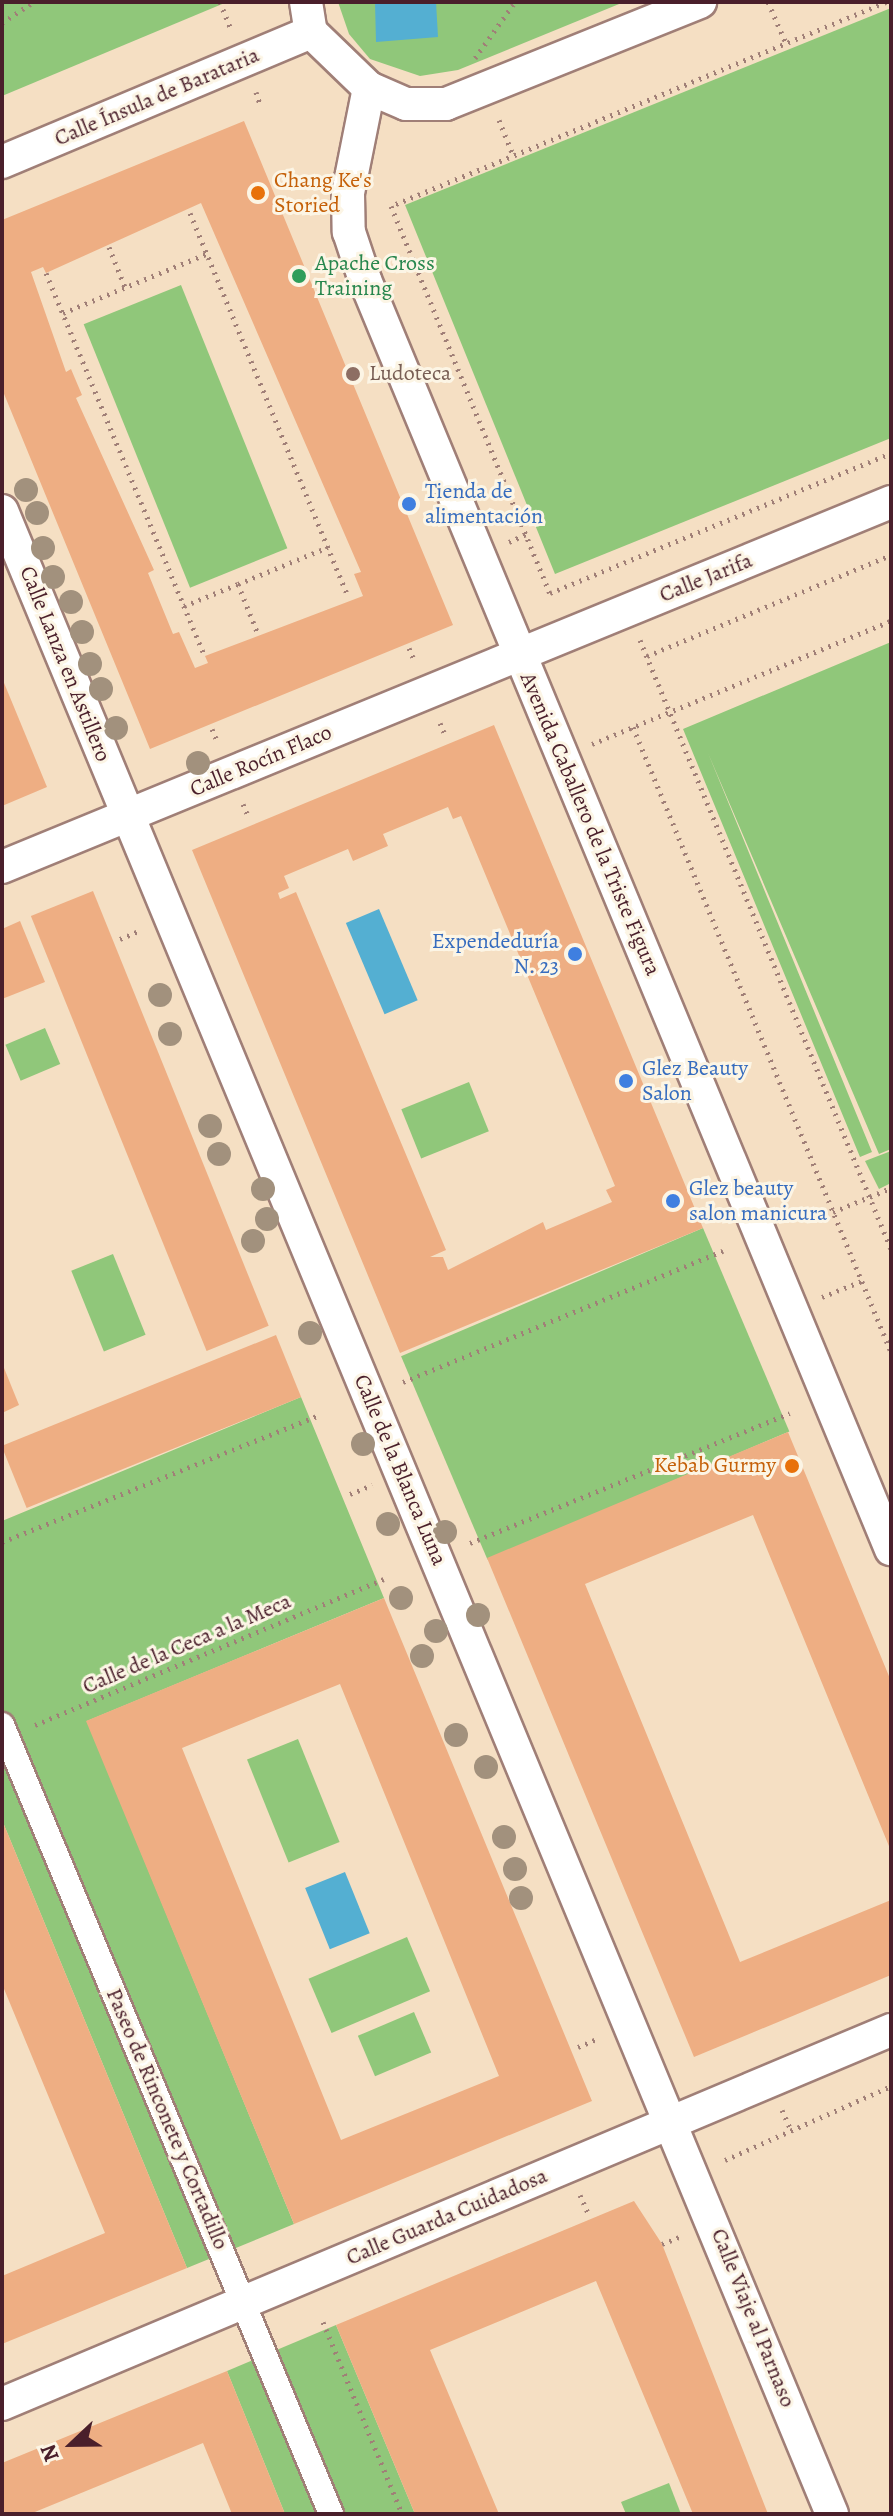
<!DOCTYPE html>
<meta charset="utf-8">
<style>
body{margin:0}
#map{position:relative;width:893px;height:2516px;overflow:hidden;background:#f5dfc3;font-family:Alegreya,serif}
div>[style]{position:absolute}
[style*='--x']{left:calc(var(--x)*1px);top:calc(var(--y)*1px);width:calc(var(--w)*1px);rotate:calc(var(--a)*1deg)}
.green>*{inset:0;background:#90c77a;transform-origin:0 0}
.water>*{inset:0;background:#54afd2;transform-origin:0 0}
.building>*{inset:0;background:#eeae83;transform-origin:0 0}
.path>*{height:5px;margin-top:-2.5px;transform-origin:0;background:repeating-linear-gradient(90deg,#a07f77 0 2px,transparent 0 8px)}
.roads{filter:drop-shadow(2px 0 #a07f77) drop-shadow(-2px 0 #a07f77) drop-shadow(0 2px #a07f77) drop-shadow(0 -2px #a07f77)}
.pedestrian>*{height:24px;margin:-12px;padding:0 12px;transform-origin:12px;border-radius:12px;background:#fff}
.minor>*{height:32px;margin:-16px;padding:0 16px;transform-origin:16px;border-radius:16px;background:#fff}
.trees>*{width:24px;height:24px;margin:-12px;border-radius:50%;background:#a2917d}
.dots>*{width:22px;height:22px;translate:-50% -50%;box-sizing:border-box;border:4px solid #fcf5e5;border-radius:50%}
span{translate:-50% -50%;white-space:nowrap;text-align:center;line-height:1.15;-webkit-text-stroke:6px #fcf5e5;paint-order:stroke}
.street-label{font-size:22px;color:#4a1f2b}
.food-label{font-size:22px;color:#c56008}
.left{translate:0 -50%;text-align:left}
.right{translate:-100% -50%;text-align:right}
.leisure-label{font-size:22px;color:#27864d}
.education-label{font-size:22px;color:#785e54}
.shop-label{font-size:22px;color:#366cbe}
.frame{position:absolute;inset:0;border:4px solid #4a1f2b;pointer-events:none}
.north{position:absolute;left:32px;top:2404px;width:80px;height:80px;-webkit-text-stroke:6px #fcf5e5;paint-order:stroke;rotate:248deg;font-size:22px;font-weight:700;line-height:32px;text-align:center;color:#4a1f2b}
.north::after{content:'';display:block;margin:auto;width:28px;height:36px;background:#4a1f2b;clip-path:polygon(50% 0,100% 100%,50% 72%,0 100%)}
</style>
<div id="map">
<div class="green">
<i style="clip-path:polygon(2px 2px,227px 2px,2px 96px)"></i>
<i style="clip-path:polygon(338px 2px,624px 2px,458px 70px,420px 76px,370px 59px,349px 34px)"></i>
<i style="clip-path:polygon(891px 8px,891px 438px,555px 574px,405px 205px)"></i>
<i style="left:181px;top:285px;width:284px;height:105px;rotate:68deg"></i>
<i style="clip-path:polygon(891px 642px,891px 1149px,879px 1154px,708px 753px,872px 1152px,860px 1157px,683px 729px)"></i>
<i style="left:45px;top:1028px;width:39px;height:43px;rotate:67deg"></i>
<i style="left:469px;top:1082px;width:53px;height:73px;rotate:68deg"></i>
<i style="clip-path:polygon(891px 1151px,891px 1183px,879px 1189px,865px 1161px)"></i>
<i style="left:703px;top:1228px;width:221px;height:328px;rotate:67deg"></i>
<i style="left:113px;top:1254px;width:87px;height:45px;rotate:68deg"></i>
<i style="clip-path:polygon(301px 1397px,384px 1598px,87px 1721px,294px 2224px,187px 2268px,2px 1820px,2px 1521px)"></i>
<i style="left:298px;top:1739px;width:111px;height:55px;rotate:68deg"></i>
<i style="left:407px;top:1937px;width:59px;height:107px;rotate:67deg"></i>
<i style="left:414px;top:2012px;width:44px;height:61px;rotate:67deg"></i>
<i style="clip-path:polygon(336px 2325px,415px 2514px,285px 2514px,227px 2371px)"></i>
<i style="clip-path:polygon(669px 2483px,681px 2514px,626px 2514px,621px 2502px)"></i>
</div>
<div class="water">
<i style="clip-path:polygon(375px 2px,436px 2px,438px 37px,376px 42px)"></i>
<i style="left:379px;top:909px;width:99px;height:36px;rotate:67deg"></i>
<i style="left:345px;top:1872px;width:66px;height:43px;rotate:68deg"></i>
</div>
<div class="building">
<i style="clip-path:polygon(evenodd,244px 121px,453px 625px,150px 749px,2px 389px,2px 220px,244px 121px,201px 203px,361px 572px,354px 574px,363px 596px,205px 656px,208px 663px,195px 668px,179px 632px,173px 634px,148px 573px,154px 570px,76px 398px,82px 395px,71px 369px,66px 372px,31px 272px,43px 267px,46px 273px,201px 203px)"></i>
<i style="clip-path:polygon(2px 678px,47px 787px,2px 806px)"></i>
<i style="clip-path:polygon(evenodd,494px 725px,703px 1228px,400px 1353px,192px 850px,494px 725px,448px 807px,453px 819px,461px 816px,615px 1186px,606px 1190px,612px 1202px,546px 1230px,543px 1222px,448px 1270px,443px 1257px,430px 1257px,446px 1250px,296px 892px,280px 899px,278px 893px,289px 888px,284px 876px,348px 849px,353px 861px,388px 846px,383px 834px,448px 807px)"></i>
<i style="left:93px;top:891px;width:469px;height:67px;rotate:68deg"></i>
<i style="clip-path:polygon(20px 921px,45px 982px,2px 999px,2px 929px)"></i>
<i style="left:276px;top:1335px;width:67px;height:296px;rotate:68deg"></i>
<i style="clip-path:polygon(2px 1363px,19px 1405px,2px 1413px)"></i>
<i style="clip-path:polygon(788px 1432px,891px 1681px,891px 1851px,753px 1515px,585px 1584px,740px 1962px,891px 1900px,891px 1975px,694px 2057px,487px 1558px)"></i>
<i style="clip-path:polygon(evenodd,384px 1598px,592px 2101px,294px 2224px,86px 1721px,384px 1598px,340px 1684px,499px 2076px,341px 2140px,182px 1748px,340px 1684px)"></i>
<i style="clip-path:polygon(2px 1820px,187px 2268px,2px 2344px,2px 2276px,105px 2233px,2px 1984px)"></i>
<i style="clip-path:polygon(634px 2201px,662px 2244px,768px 2514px,693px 2514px,596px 2281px,430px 2350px,499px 2514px,415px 2514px,336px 2325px)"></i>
<i style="clip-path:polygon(227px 2371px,285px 2514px,232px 2514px,203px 2443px,30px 2514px,2px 2514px,2px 2463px)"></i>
</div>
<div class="path">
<i style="--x:220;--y:2;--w:31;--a:68"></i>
<i style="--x:768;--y:2;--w:45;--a:66.3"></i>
<i style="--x:886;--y:2;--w:535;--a:157.6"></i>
<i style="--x:391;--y:206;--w:418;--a:67.7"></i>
<i style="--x:550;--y:593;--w:369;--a:-22.3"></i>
<i style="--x:2;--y:23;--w:37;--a:-34"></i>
<i style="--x:475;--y:58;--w:69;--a:-54.5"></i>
<i style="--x:256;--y:92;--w:13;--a:72"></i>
<i style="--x:499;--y:120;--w:38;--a:68"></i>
<i style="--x:190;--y:213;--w:415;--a:67.6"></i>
<i style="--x:109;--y:247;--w:43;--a:68.2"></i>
<i style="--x:46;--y:273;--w:415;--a:67.5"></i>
<i style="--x:63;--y:313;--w:155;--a:-22.4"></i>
<i style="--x:509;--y:542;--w:19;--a:-25"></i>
<i style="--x:238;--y:584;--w:97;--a:-22.3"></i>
<i style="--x:184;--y:606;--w:58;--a:-22.2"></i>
<i style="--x:238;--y:584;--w:54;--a:68.2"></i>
<i style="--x:640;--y:640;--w:659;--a:67.6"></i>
<i style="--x:409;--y:648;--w:15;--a:67"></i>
<i style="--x:647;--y:656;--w:264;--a:-22.5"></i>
<i style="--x:440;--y:723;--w:15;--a:67"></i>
<i style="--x:633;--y:727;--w:676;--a:67.57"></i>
<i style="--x:212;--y:729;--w:15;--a:67"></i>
<i style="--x:592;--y:744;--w:323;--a:-22.4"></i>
<i style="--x:243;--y:804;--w:15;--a:67"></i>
<i style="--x:120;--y:939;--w:21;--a:-23"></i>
<i style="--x:833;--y:1212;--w:63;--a:-22.5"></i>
<i style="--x:822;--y:1297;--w:43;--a:-21.8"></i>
<i style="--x:403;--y:1382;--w:346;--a:-22.3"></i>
<i style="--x:350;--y:1494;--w:24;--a:-22"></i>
<i style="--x:2;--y:1542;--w:339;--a:-21.8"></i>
<i style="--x:470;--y:1543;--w:345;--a:-22.1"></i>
<i style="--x:35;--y:1725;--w:378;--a:-22.7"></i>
<i style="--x:578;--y:2047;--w:23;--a:-23"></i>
<i style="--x:782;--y:2110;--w:20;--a:66"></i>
<i style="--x:725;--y:2160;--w:182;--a:-24"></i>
<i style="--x:580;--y:2195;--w:20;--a:66"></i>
<i style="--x:662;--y:2244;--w:22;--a:-22"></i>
<i style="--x:323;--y:2322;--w:208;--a:67.6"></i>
</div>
<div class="roads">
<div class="pedestrian">
<i style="--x:2;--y:1725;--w:855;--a:67.36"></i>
</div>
<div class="minor">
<i style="--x:306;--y:2;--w:30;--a:81"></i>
<i style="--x:311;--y:32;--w:81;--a:44"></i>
<i style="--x:369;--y:88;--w:40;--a:23.4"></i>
<i style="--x:406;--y:104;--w:40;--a:0"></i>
<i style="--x:446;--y:104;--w:274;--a:-21.9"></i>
<i style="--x:369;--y:88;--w:107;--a:101.3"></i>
<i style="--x:348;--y:193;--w:39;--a:89"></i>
<i style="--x:349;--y:232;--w:51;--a:71.6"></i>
<i style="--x:365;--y:280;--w:1374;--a:67.49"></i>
<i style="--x:2;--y:162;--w:335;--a:-22.8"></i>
<i style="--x:2;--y:511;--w:2168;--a:67.49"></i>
<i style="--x:2;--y:867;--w:961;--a:-22.32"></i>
<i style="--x:2;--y:2404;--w:964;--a:-22.82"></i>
</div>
</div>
<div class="trees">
<i style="left:26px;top:490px"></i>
<i style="left:37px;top:513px"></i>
<i style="left:43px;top:548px"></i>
<i style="left:53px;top:577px"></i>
<i style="left:71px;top:602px"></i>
<i style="left:82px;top:632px"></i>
<i style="left:90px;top:664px"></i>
<i style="left:101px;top:689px"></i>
<i style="left:116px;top:728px"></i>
<i style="left:198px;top:763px"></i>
<i style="left:160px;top:995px"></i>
<i style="left:170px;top:1034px"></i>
<i style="left:210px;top:1126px"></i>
<i style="left:219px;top:1154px"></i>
<i style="left:263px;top:1189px"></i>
<i style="left:267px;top:1219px"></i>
<i style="left:253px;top:1241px"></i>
<i style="left:310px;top:1333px"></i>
<i style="left:363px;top:1444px"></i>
<i style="left:388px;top:1524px"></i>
<i style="left:445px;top:1532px"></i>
<i style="left:401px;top:1598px"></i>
<i style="left:478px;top:1615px"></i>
<i style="left:436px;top:1631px"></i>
<i style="left:422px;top:1656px"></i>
<i style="left:456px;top:1735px"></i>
<i style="left:486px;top:1767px"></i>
<i style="left:504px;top:1837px"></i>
<i style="left:515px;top:1869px"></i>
<i style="left:521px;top:1898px"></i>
</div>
<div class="dots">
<i style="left:258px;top:193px;background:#e8710a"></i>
<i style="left:299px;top:276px;background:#2e9e5b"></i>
<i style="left:353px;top:374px;background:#8d6e63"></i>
<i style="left:409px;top:504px;background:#3f7fe0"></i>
<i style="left:575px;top:954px;background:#3f7fe0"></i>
<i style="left:626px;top:1081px;background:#3f7fe0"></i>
<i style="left:673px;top:1201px;background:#3f7fe0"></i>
<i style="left:792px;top:1466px;background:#e8710a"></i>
</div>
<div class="street-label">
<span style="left:157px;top:97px;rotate:-23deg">Calle Ínsula de Barataria</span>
<span style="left:706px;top:578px;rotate:-22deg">Calle Jarifa</span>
<span style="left:65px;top:664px;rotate:68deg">Calle Lanza en Astillero</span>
<span style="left:261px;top:761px;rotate:-23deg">Calle Rocín Flaco</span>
<span style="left:590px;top:824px;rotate:67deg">Avenida Caballero de la Triste Figura</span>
<span style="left:400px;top:1470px;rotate:67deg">Calle de la Blanca Luna</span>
<span style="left:187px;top:1644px;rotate:-23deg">Calle de la Ceca a la Meca</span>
<span style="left:167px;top:2119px;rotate:67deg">Paseo de Rinconete y Cortadillo</span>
<span style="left:447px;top:2217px;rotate:-23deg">Calle Guarda Cuidadosa</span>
<span style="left:753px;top:2318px;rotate:68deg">Calle Viaje al Parnaso</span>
</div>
<div class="food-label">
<span class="left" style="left:274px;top:193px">Chang Ke's<br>Storied</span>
<span class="right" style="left:776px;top:1466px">Kebab Gurmy</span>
</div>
<div class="leisure-label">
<span class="left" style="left:315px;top:276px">Apache Cross<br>Training</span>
</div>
<div class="education-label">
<span class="left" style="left:369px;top:374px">Ludoteca</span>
</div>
<div class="shop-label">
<span class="left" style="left:425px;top:504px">Tienda de<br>alimentación</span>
<span class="right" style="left:559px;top:954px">Expendeduría<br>N. 23</span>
<span class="left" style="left:642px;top:1081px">Glez Beauty<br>Salon</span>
<span class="left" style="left:689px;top:1201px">Glez beauty<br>salon manicura</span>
</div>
<div class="frame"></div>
<div class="north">N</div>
</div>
